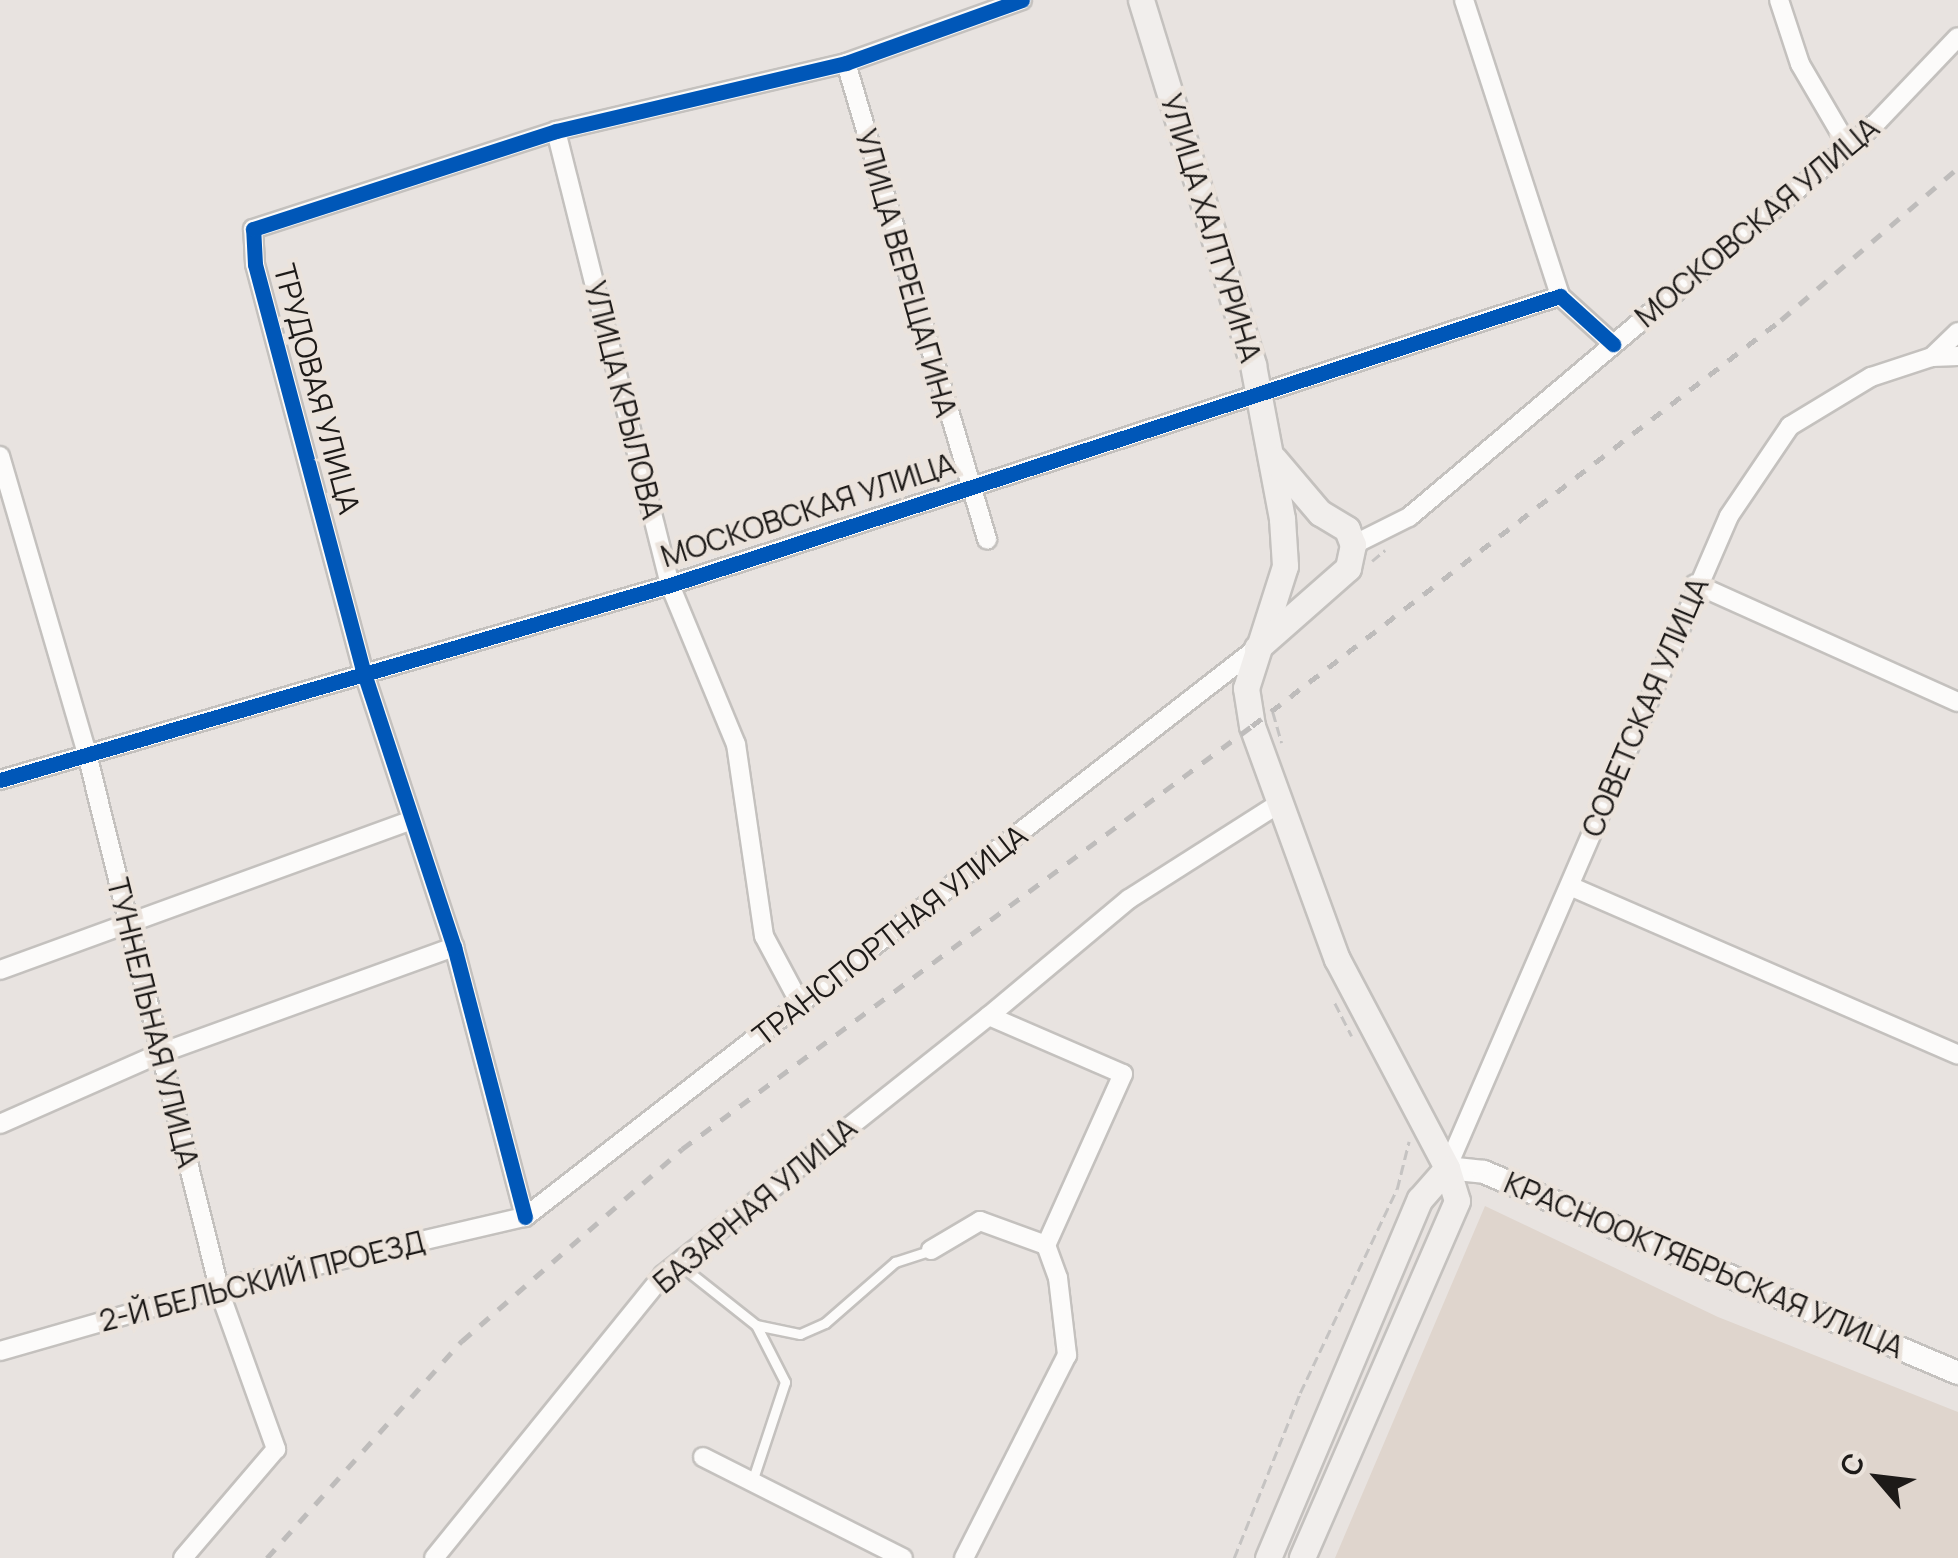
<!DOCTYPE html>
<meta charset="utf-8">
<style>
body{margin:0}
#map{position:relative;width:1958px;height:1558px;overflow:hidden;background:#e8e3e0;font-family:Manrope,sans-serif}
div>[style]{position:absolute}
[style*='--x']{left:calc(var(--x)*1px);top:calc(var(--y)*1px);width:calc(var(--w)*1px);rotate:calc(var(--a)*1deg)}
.built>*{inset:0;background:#dfd5cd}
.path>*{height:2.5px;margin-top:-1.25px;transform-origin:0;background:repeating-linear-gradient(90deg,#c5c3c2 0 10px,transparent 0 15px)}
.roads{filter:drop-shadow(2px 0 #c4c1be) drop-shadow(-2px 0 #c4c1be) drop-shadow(0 2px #c4c1be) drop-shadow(0 -2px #c4c1be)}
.service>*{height:9px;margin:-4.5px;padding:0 4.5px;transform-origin:4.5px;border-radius:4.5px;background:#fcfbfa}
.minor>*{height:18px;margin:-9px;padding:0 9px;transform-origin:9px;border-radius:9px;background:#fcfbfa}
.tertiary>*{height:22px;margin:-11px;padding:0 11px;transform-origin:11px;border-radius:11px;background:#fcfbfa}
.secondary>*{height:25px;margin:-12.5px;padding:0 12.5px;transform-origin:12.5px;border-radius:12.5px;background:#f1eeec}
.rail>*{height:5px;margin-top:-2.5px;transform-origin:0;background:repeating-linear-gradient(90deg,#bebcbb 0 12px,transparent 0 24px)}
.cycleway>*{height:15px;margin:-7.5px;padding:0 7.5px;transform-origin:7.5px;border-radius:7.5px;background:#0057b8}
span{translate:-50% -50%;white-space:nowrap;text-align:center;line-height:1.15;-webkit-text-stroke:9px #ebe3dc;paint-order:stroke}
.street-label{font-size:30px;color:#1d1a18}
.north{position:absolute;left:1828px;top:1428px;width:100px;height:100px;-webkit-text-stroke:8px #ebe3dc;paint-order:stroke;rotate:298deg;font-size:28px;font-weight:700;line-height:40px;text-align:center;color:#1d1a18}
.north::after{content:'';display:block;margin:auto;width:35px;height:45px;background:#1d1a18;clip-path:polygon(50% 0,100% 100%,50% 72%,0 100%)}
</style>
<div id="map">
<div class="built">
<i style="clip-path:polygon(1485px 1206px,1718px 1317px,1958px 1412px,1958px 1558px,1335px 1558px)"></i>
</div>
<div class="path">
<i style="--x:1372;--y:561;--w:17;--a:-40"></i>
<i style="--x:1273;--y:712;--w:32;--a:74"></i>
<i style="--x:1335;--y:1003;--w:37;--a:63"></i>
<i style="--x:1234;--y:1558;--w:178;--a:-68.2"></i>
<i style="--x:1300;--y:1393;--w:226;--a:-64.6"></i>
<i style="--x:1397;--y:1189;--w:49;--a:-76"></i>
</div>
<div class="roads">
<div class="service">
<i style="--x:679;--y:1264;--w:98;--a:38.4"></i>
<i style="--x:756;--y:1325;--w:64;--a:63"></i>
<i style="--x:785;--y:1382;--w:105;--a:108.3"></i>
<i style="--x:756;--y:1325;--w:45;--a:11.6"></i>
<i style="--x:800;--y:1334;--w:27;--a:-24"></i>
<i style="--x:825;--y:1323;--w:93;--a:-41.1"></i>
<i style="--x:895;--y:1262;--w:38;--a:-18"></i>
</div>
<div class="minor">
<i style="--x:1464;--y:0;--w:311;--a:72"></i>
<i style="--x:1779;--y:0;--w:67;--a:71.8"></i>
<i style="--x:1800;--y:64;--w:95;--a:59.7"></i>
<i style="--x:846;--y:63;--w:497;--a:73.5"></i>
<i style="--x:556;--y:131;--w:468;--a:75.9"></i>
<i style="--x:670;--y:585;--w:172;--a:67.5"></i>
<i style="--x:736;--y:744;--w:194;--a:81.7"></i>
<i style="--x:764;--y:936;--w:81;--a:61.8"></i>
<i style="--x:1932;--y:357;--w:36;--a:-44"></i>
<i style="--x:0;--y:456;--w:310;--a:73.7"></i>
<i style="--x:87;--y:754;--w:558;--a:76.11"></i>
<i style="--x:221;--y:1296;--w:163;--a:70.2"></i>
<i style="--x:276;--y:1449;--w:143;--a:130.5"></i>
<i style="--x:1353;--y:545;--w:63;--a:-26.6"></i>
<i style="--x:1409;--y:517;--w:612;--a:-40.16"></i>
<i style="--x:1877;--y:122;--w:117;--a:-46.4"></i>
<i style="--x:1695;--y:584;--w:288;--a:24.2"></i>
<i style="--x:0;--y:780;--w:698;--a:-16.23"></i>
<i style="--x:670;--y:585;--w:936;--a:-17.99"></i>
<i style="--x:1560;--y:296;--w:72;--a:42.2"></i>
<i style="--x:1570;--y:886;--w:423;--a:23.5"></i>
<i style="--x:0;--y:970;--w:438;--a:-20"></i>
<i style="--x:989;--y:1016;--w:182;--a:-39.9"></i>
<i style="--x:1129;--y:899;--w:177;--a:-32.5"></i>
<i style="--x:0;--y:1124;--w:176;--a:-23.8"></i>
<i style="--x:161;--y:1053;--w:312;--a:-19.9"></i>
<i style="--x:1447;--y:1168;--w:710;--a:-66.61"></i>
<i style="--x:1729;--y:516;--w:109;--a:-55.9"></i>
<i style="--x:1790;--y:426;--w:95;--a:-31.2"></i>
<i style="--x:1871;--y:377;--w:64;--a:-18.2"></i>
<i style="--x:1932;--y:357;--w:26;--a:-2"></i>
<i style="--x:525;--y:1217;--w:279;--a:-104.7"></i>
<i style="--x:454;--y:947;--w:287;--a:-108.2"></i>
<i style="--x:364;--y:674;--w:424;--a:-104.9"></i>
<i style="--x:255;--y:264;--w:35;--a:-93"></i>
<i style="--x:253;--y:229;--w:318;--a:-17.9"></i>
<i style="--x:556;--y:131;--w:298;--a:-13.2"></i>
<i style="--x:846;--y:63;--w:187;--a:-19.7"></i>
<i style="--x:931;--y:1250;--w:57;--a:-30.6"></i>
<i style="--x:980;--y:1221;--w:70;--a:20"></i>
<i style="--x:0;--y:1351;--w:228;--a:-16"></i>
<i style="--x:219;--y:1288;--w:314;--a:-13.1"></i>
<i style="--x:525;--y:1217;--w:922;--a:-37.86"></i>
<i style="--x:703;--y:1457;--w:224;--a:26.8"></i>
<i style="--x:434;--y:1558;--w:364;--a:-51"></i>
<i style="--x:663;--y:1275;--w:416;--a:-38.5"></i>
<i style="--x:989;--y:1016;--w:146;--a:23.4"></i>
<i style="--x:1123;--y:1074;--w:188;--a:114.2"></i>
<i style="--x:1046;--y:1245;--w:35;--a:70"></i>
<i style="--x:1058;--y:1278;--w:78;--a:83.3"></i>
<i style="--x:1067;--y:1355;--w:228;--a:116.9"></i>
</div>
<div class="tertiary">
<i style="--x:1447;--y:1168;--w:37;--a:6"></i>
<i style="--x:1484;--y:1172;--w:515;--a:22.98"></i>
</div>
<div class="secondary">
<i style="--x:1141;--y:0;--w:382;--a:72.9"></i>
<i style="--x:1253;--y:365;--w:157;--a:79.3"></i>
<i style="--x:1282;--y:519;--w:47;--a:86.3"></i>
<i style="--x:1285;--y:566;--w:128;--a:107.7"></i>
<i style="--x:1246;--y:688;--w:38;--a:81"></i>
<i style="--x:1252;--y:726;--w:248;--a:70"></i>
<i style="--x:1337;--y:959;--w:236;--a:62.2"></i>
<i style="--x:1447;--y:1168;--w:34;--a:73"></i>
<i style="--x:1457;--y:1201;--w:389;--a:113.5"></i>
<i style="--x:1257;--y:648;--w:121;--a:-41.3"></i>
<i style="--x:1348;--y:568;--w:24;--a:-78"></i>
<i style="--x:1353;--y:545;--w:17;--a:-111"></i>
<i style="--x:1347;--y:529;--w:31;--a:-149"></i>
<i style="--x:1320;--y:513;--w:71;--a:-130.4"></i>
<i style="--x:1268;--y:1558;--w:390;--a:-67.1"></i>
<i style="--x:1420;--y:1199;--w:41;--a:-48.9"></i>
</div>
</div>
<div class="rail">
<i style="--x:267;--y:1558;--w:292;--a:-48.1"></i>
<i style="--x:462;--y:1341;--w:292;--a:-41.1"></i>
<i style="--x:682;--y:1149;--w:710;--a:-36.58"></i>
<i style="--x:1252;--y:726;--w:667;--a:-37.51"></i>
<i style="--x:1781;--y:320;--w:233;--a:-40.7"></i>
</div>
<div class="cycleway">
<i style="--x:0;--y:780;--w:698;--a:-16.23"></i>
<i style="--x:670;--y:585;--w:936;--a:-17.99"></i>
<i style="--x:1560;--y:296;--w:72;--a:42.2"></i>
<i style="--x:525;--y:1217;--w:279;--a:-104.7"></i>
<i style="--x:454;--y:947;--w:287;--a:-108.2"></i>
<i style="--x:364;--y:674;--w:424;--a:-104.9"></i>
<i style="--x:255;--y:264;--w:35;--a:-93"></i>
<i style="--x:253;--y:229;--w:318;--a:-17.9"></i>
<i style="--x:556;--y:131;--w:298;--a:-13.2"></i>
<i style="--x:846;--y:63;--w:187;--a:-19.7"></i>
</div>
<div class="street-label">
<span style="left:1757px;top:222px;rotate:-40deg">МОСКОВСКАЯ УЛИЦА</span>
<span style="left:1211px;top:228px;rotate:73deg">УЛИЦА ХАЛТУРИНА</span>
<span style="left:906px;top:273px;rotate:74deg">УЛИЦА ВЕРЕЩАГИНА</span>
<span style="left:317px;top:389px;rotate:75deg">ТРУДОВАЯ УЛИЦА</span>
<span style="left:624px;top:400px;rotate:76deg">УЛИЦА КРЫЛОВА</span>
<span style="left:808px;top:510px;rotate:-18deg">МОСКОВСКАЯ УЛИЦА</span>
<span style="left:1645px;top:707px;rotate:-67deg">СОВЕТСКАЯ УЛИЦА</span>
<span style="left:890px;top:935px;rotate:-38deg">ТРАНСПОРТНАЯ УЛИЦА</span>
<span style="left:153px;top:1023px;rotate:76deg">ТУННЕЛЬНАЯ УЛИЦА</span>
<span style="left:755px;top:1205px;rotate:-40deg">БАЗАРНАЯ УЛИЦА</span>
<span style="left:1704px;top:1265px;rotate:23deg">КРАСНООКТЯБРЬСКАЯ УЛИЦА</span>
<span style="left:262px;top:1281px;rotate:-14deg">2-Й БЕЛЬСКИЙ ПРОЕЗД</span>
</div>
<div class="north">С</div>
</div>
